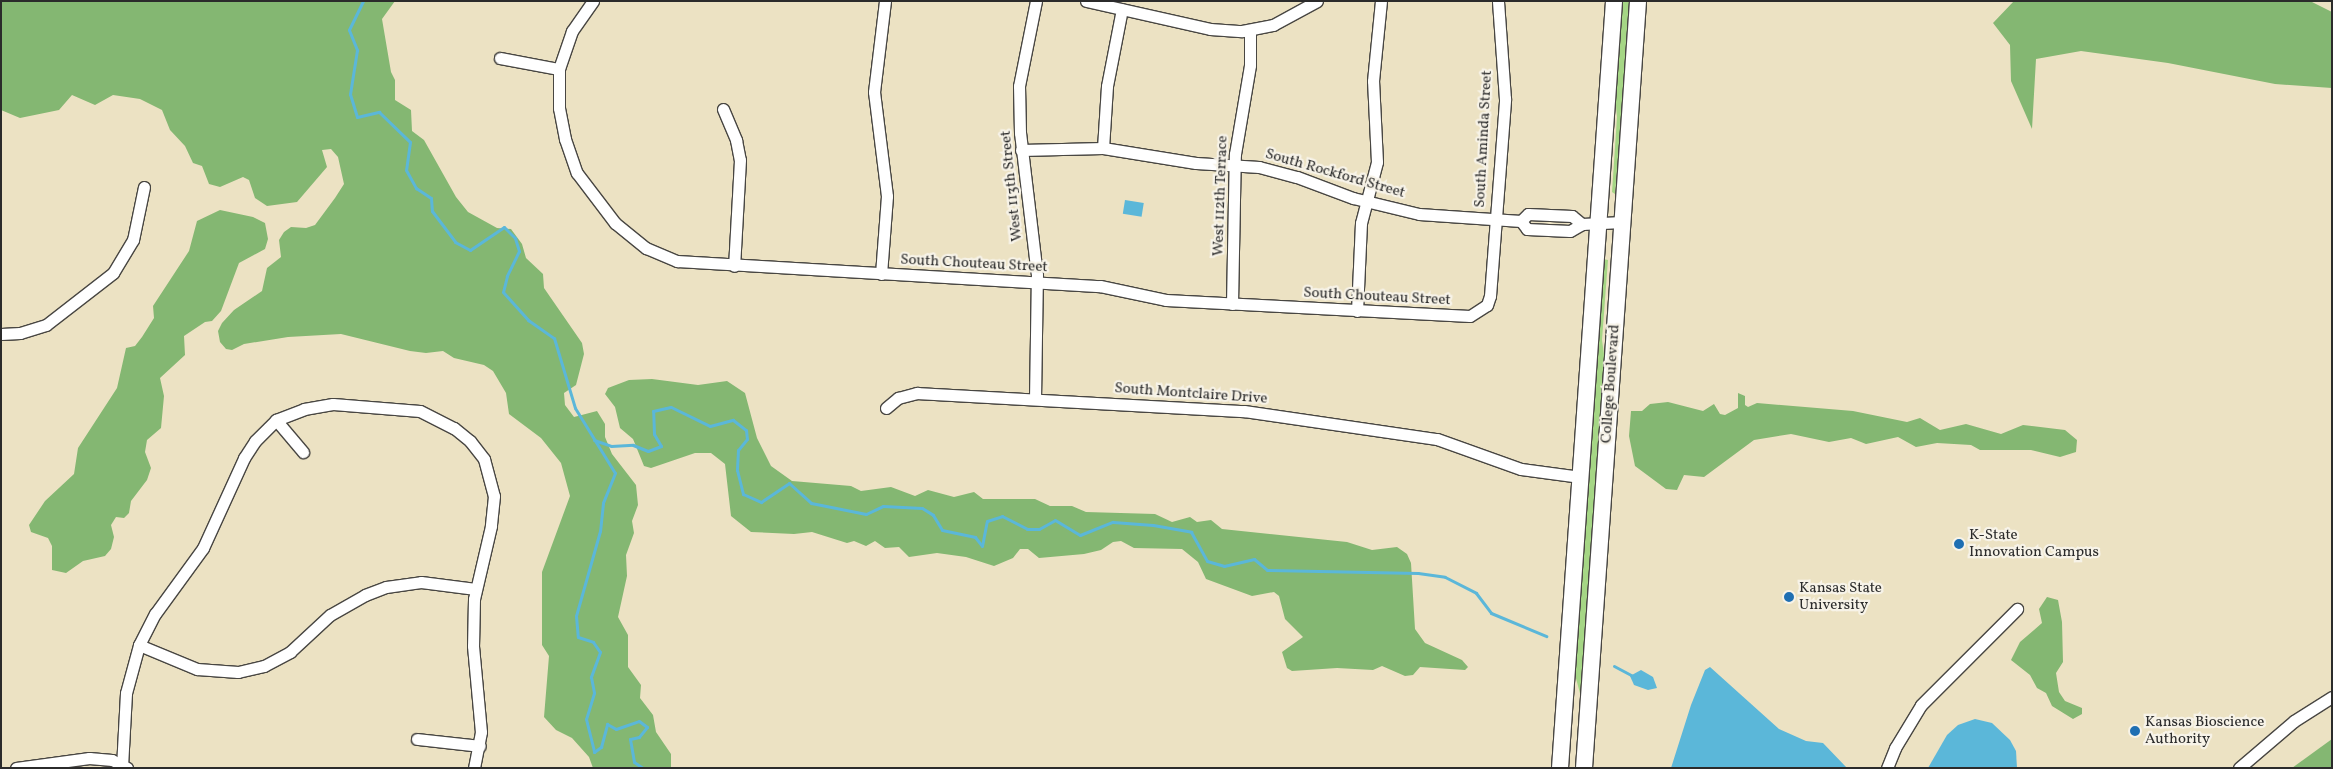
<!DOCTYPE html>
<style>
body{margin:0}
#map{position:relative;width:2333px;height:769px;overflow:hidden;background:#ece2c3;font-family:Vollkorn,serif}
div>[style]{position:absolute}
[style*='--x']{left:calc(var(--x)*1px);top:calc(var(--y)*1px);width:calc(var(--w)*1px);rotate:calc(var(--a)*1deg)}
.green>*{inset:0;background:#a5d685}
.forest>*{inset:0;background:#84b772}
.water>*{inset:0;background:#5bb7d9;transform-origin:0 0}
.stream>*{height:3px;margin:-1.5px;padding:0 1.5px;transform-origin:1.5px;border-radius:1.5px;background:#5bb7d9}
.roads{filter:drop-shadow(1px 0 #484642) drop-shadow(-1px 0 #484642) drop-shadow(0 1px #484642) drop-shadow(0 -1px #484642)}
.minor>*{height:11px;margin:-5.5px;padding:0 5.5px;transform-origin:5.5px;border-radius:5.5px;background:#fff}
.secondary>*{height:16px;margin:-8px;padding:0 8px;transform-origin:8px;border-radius:8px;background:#fff}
.dots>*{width:14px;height:14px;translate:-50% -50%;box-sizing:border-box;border:2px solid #f7f3e8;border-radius:50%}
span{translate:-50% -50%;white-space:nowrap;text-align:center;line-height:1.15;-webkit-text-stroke:4.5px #f7f3e8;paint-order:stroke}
.street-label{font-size:15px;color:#2b2b2b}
.poi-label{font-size:15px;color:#2b2b2b}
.left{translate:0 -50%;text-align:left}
.frame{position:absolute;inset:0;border:2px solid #2b2b2b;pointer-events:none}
</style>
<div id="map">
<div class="green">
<i style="clip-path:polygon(1620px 1px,1632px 1px,1615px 194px,1612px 192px,1617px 117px,1615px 94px)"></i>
<i style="clip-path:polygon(1603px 259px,1608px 260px,1602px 340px,1606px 368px,1584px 697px,1581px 697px,1574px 671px)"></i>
</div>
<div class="forest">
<i style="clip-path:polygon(1px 1px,395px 1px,382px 19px,391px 72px,395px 80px,395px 100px,411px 110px,412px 131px,424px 140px,456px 197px,468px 212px,497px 228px,511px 229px,522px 244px,526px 258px,543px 274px,544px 288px,582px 343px,584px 354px,576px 385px,564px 393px,565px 405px,574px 417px,597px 411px,605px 424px,605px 437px,612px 454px,636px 485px,638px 505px,632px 521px,634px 533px,626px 555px,627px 576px,618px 617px,628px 635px,628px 667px,641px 685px,640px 698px,653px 715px,656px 732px,671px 754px,671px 768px,593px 768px,589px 757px,572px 738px,556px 730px,544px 717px,549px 656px,542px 645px,542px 572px,570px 496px,561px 463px,541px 438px,509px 414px,506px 393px,493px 371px,484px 365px,454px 358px,443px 351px,426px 353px,410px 351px,341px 334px,288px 337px,244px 344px,232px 350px,226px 349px,220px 342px,218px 331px,222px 323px,234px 310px,262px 291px,267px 268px,281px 257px,279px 240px,284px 232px,291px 227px,306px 228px,315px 225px,335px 198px,344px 184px,338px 157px,331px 149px,322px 150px,327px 167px,297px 202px,267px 206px,255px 198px,249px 180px,243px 177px,220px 187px,209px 184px,202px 166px,193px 163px,185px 146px,170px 130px,162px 110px,140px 99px,113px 95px,95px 105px,72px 95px,59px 110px,20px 118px,1px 110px)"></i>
<i style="clip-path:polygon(2014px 1px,2310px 1px,2332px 12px,2332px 88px,2275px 84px,2168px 63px,2081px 51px,2036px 59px,2032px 129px,2011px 81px,2010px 45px,1993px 23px)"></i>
<i style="clip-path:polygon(220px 210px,253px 217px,265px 223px,268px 239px,265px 249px,239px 263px,221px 311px,212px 321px,205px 322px,184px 336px,185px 355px,160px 378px,164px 396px,161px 428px,147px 440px,145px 452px,151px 468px,147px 480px,131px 501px,129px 513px,124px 518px,116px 517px,111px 525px,114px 537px,111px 549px,105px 556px,83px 561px,66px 573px,52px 570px,52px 546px,48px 538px,31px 532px,29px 525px,45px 501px,74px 474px,78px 448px,117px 388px,126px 348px,135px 346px,142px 337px,154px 318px,153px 306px,189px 251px,197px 221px)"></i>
<i style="clip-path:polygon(652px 379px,698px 385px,727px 381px,745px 393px,757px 438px,771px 466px,792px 481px,851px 486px,861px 491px,891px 487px,915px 496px,928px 490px,954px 497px,974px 492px,983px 499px,1035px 499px,1050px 506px,1072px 506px,1086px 512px,1155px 514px,1172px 522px,1190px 517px,1197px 522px,1211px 520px,1222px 529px,1347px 542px,1372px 550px,1397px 547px,1407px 554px,1411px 563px,1415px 629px,1425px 643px,1462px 660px,1468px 667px,1465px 670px,1420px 667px,1413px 675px,1405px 676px,1382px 666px,1373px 670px,1337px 668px,1292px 671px,1287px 668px,1282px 652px,1303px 637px,1285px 619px,1279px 596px,1274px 592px,1252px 596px,1206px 579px,1198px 562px,1182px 549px,1134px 548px,1121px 541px,1113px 542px,1101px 550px,1084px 554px,1039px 558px,1028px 549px,1020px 549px,1013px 558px,994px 566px,966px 557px,937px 553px,909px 557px,899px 547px,885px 548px,875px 541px,866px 546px,854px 541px,847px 543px,812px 532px,794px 534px,751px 532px,731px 516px,725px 464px,711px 453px,695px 453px,651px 468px,644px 466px,633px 439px,620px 428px,615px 407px,605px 394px,608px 388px,629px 380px)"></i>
<i style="clip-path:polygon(1738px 393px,1745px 396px,1745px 405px,1748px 407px,1757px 403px,1853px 411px,1907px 422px,1920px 418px,1940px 430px,1966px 424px,2001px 434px,2023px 425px,2065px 430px,2077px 440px,2076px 452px,2060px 457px,2031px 450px,1980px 450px,1971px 445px,1937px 443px,1916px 447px,1898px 437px,1866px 444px,1851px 438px,1829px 442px,1791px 434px,1754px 440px,1704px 477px,1684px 475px,1677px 490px,1666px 489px,1635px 466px,1629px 436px,1631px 411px,1642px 411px,1650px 404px,1668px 402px,1703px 411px,1714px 404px,1720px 414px,1725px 415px,1738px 408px)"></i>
<i style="clip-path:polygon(2047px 597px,2058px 600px,2062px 622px,2063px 662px,2056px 673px,2059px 692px,2065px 701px,2082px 708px,2082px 714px,2073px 719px,2052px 706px,2046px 693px,2037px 688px,2030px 675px,2011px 660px,2020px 642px,2042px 623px,2039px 609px)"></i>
<i style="clip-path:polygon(2332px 739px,2332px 768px,2292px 768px)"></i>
</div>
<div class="water">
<i style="left:1125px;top:200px;width:19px;height:14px;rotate:9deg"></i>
<i style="clip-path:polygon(1710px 667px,1779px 729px,1806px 741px,1823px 743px,1847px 768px,1671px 768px,1691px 705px,1705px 670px)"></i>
<i style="clip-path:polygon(1641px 670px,1653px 677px,1657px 688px,1648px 690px,1634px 685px,1630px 676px)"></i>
<i style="clip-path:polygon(1975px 719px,1992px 723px,2010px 740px,2016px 751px,2017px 768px,1928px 768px,1947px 735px,1958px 725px)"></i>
</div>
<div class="stream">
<i style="--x:363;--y:1;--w:32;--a:116"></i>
<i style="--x:349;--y:30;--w:22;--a:68"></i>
<i style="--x:357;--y:50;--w:45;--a:99"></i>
<i style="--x:350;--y:94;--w:24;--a:73"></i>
<i style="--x:357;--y:117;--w:23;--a:-13"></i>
<i style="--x:379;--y:112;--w:43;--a:44.1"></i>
<i style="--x:410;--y:142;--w:28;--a:98"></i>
<i style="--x:406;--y:170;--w:21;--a:61"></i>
<i style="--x:416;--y:188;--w:18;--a:34"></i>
<i style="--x:431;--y:198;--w:13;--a:86"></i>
<i style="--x:432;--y:211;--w:39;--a:53"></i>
<i style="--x:455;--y:242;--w:17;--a:28"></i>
<i style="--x:470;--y:250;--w:41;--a:-34.1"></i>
<i style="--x:504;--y:227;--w:16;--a:45"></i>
<i style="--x:515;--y:238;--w:14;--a:73"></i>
<i style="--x:519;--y:251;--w:28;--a:116"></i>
<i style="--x:507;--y:276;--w:16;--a:104"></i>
<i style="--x:503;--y:292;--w:38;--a:48"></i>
<i style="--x:528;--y:320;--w:32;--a:35"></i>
<i style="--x:554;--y:338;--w:73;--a:73.3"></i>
<i style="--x:575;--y:408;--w:76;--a:58.4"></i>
<i style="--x:615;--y:473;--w:32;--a:112"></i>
<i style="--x:603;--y:503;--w:28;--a:96"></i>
<i style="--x:600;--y:531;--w:88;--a:105.8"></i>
<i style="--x:576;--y:616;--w:21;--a:85"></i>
<i style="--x:578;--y:637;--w:16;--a:18"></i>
<i style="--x:593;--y:642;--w:12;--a:55"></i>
<i style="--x:600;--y:652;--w:27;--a:110"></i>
<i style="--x:591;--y:677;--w:16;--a:79"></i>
<i style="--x:594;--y:693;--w:27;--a:107"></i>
<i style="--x:586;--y:719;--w:34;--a:76"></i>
<i style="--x:594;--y:752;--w:9;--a:-36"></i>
<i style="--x:601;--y:747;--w:24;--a:-75"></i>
<i style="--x:607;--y:724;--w:10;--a:29"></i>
<i style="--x:616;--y:729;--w:24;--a:-19"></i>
<i style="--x:639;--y:721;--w:10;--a:37"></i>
<i style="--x:647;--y:727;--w:13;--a:129"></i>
<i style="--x:639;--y:737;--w:9;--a:167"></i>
<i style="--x:630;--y:739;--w:23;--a:80"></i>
<i style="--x:634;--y:762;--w:11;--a:34"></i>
<i style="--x:594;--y:440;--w:18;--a:19"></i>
<i style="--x:611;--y:446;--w:22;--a:-3"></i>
<i style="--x:633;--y:445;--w:16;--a:22"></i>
<i style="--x:648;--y:451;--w:14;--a:-21"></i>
<i style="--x:661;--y:446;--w:14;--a:-120"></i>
<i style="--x:654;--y:434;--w:23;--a:-92"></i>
<i style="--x:653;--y:411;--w:18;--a:-13"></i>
<i style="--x:671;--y:407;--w:43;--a:26"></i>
<i style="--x:710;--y:426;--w:24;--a:-15"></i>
<i style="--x:733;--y:420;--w:16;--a:38"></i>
<i style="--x:746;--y:430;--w:9;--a:84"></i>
<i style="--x:747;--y:439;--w:14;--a:129"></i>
<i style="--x:738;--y:450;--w:20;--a:93"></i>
<i style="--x:737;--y:470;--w:25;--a:76"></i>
<i style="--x:743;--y:494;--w:20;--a:24"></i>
<i style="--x:761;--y:502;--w:34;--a:-34"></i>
<i style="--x:789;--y:483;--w:30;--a:42"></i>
<i style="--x:811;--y:503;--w:56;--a:11.3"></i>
<i style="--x:866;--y:514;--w:19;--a:-25"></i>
<i style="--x:883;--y:506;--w:39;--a:3"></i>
<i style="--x:922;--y:508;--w:13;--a:32"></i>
<i style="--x:933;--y:515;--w:17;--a:59"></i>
<i style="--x:942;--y:530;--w:34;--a:12"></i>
<i style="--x:975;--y:537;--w:11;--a:52"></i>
<i style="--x:982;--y:546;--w:25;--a:-79"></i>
<i style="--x:987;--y:521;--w:16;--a:-18"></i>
<i style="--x:1002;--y:516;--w:28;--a:27"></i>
<i style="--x:1027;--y:529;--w:12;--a:0"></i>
<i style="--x:1039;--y:529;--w:18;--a:-29"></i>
<i style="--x:1055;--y:520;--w:29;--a:31"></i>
<i style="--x:1080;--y:535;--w:35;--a:-22"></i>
<i style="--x:1113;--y:522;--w:40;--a:4.3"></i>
<i style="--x:1153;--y:525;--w:39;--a:10"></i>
<i style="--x:1191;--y:532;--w:33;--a:61"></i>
<i style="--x:1207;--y:561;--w:18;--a:16"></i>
<i style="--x:1224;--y:566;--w:31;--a:-13"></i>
<i style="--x:1254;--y:559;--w:17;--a:40"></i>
<i style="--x:1267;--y:570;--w:151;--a:1.1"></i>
<i style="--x:1418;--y:573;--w:27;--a:8"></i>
<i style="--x:1445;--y:577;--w:35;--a:27"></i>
<i style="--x:1476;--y:593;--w:25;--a:53"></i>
<i style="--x:1491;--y:613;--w:60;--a:22.7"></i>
<i style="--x:1614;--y:666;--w:24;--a:28"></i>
</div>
<div class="roads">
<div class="minor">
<i style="--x:593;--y:1;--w:37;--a:125"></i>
<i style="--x:572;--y:31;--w:40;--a:108.9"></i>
<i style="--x:559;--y:69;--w:39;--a:90"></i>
<i style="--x:559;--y:108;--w:32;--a:79"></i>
<i style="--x:565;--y:139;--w:36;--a:71"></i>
<i style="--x:577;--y:173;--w:63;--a:52.8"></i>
<i style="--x:615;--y:223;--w:40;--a:39"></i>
<i style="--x:646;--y:248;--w:34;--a:23"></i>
<i style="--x:677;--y:261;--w:424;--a:3.4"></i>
<i style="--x:1100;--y:286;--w:67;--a:12"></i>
<i style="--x:1166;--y:300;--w:304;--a:3"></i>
<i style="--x:1470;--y:316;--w:20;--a:-33"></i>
<i style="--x:1487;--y:305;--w:9;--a:-72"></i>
<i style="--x:1490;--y:296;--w:198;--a:-85.6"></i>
<i style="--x:1505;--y:99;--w:98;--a:-94.1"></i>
<i style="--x:1086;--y:1;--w:127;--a:12.7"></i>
<i style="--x:1210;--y:29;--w:32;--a:4"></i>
<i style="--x:1242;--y:31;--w:32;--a:-11"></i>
<i style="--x:1273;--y:25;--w:50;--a:-28.6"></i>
<i style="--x:500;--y:58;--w:60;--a:10.6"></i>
<i style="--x:723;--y:109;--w:34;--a:67"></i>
<i style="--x:736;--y:140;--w:20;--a:79"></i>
<i style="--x:740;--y:160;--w:106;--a:93.2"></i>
<i style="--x:1103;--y:148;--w:62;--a:-86.3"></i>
<i style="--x:1107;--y:86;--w:78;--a:-79"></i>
<i style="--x:1021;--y:150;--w:82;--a:-1.4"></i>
<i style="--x:1103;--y:148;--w:94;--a:9.2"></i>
<i style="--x:1196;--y:163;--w:63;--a:3.6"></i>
<i style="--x:1259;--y:167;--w:39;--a:15"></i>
<i style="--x:1297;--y:177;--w:60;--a:20.6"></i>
<i style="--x:1353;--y:198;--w:68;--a:13.6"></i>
<i style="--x:1419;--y:214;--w:102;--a:3.9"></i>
<i style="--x:1521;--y:221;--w:10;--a:53"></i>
<i style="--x:1527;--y:229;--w:43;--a:2.7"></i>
<i style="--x:1570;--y:231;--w:14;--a:-30"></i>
<i style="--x:1582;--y:224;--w:40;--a:-2.9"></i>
<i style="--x:1521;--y:221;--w:10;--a:-45"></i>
<i style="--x:1528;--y:214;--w:44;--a:2.6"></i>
<i style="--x:1572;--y:216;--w:13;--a:39"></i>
<i style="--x:881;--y:274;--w:78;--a:-85.6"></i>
<i style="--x:887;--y:196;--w:105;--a:-97.1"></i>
<i style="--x:874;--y:92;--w:92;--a:-83.1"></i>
<i style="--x:1232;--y:304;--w:150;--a:-88.9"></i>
<i style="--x:1235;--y:154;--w:90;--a:-80.4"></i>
<i style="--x:1250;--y:65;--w:34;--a:-90"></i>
<i style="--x:1357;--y:311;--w:88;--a:-87.4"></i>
<i style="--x:1361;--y:223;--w:63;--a:-75.3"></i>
<i style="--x:1377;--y:162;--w:81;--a:-92.8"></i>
<i style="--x:1373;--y:81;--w:80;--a:-84.3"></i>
<i style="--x:1;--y:334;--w:19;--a:-3"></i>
<i style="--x:20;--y:333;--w:27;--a:-17"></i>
<i style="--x:46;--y:325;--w:85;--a:-37.8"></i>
<i style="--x:113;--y:273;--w:39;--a:-59"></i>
<i style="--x:133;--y:240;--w:54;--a:-78.3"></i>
<i style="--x:1035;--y:399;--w:124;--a:-89.1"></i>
<i style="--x:1037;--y:275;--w:143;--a:-96.8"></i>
<i style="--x:1020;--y:133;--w:47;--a:-91.2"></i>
<i style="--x:1019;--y:86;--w:87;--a:-78.7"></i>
<i style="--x:886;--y:408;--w:16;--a:-40"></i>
<i style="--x:898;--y:398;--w:20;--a:-15"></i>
<i style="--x:917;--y:393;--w:327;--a:3.2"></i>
<i style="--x:1244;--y:411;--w:195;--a:8.3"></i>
<i style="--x:1437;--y:439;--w:89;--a:19.7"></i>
<i style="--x:1521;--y:469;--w:60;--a:7.7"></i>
<i style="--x:276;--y:420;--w:42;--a:49.8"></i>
<i style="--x:139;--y:645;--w:63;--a:22.5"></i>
<i style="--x:197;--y:669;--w:41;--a:4.2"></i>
<i style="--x:238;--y:672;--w:27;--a:-13"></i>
<i style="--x:264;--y:666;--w:30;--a:-28"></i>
<i style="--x:290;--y:652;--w:54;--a:-42.8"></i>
<i style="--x:330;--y:615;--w:40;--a:-29.7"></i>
<i style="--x:365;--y:595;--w:22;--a:-21"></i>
<i style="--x:386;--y:587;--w:35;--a:-8"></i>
<i style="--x:421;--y:582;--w:55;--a:7.3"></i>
<i style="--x:417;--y:739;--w:63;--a:6.3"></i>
<i style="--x:122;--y:767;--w:74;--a:-86.9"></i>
<i style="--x:126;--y:693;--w:50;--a:-74.8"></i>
<i style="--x:139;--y:645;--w:35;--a:-63"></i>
<i style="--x:155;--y:614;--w:82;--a:-54"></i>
<i style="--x:203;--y:548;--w:99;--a:-65.5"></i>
<i style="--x:244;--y:458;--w:20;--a:-57"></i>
<i style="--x:255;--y:441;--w:30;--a:-45"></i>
<i style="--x:276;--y:420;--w:30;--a:-21"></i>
<i style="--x:304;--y:409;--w:29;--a:-10"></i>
<i style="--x:333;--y:404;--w:87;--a:4.6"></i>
<i style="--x:420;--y:411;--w:38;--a:27"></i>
<i style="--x:454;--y:428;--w:21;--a:39"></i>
<i style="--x:470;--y:441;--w:23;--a:52"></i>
<i style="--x:484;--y:459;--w:38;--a:75"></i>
<i style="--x:494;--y:496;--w:30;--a:96"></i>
<i style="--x:491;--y:526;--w:75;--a:103.1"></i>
<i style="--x:474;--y:599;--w:47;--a:91.2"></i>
<i style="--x:473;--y:646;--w:86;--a:84.7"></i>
<i style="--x:481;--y:732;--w:37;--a:101"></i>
<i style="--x:16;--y:768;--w:74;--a:-7.8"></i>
<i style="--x:89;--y:758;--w:23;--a:5"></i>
<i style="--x:112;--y:760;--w:17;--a:28"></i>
<i style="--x:1887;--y:768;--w:22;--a:-68"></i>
<i style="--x:1895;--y:748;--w:50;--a:-58.8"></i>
<i style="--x:1921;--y:705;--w:136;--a:-45"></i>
<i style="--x:2239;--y:768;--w:72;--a:-40.5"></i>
<i style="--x:2294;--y:721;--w:45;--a:-32.3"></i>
</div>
<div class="secondary">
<i style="--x:1560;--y:768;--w:769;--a:-85.97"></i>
<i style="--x:1584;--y:768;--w:769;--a:-85.97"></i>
</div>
</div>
<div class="dots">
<i style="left:1959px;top:544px;background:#1f6fb2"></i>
<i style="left:1789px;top:597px;background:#1f6fb2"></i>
<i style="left:2135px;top:731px;background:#1f6fb2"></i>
</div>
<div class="street-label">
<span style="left:1484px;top:139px;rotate:-87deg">South Aminda Street</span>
<span style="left:1335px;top:174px;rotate:16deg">South Rockford Street</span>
<span style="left:1012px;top:186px;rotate:-96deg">West 113th Street</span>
<span style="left:1221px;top:196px;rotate:-88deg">West 112th Terrace</span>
<span style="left:974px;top:264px;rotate:3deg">South Chouteau Street</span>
<span style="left:1377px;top:297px;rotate:3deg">South Chouteau Street</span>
<span style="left:1611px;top:384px;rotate:-86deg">College Boulevard</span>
<span style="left:1191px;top:394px;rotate:4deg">South Montclaire Drive</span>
</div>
<div class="poi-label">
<span class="left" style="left:1969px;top:544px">K-State<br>Innovation Campus</span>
<span class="left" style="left:1799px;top:597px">Kansas State<br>University</span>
<span class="left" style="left:2145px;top:731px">Kansas Bioscience<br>Authority</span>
</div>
<div class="frame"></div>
</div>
